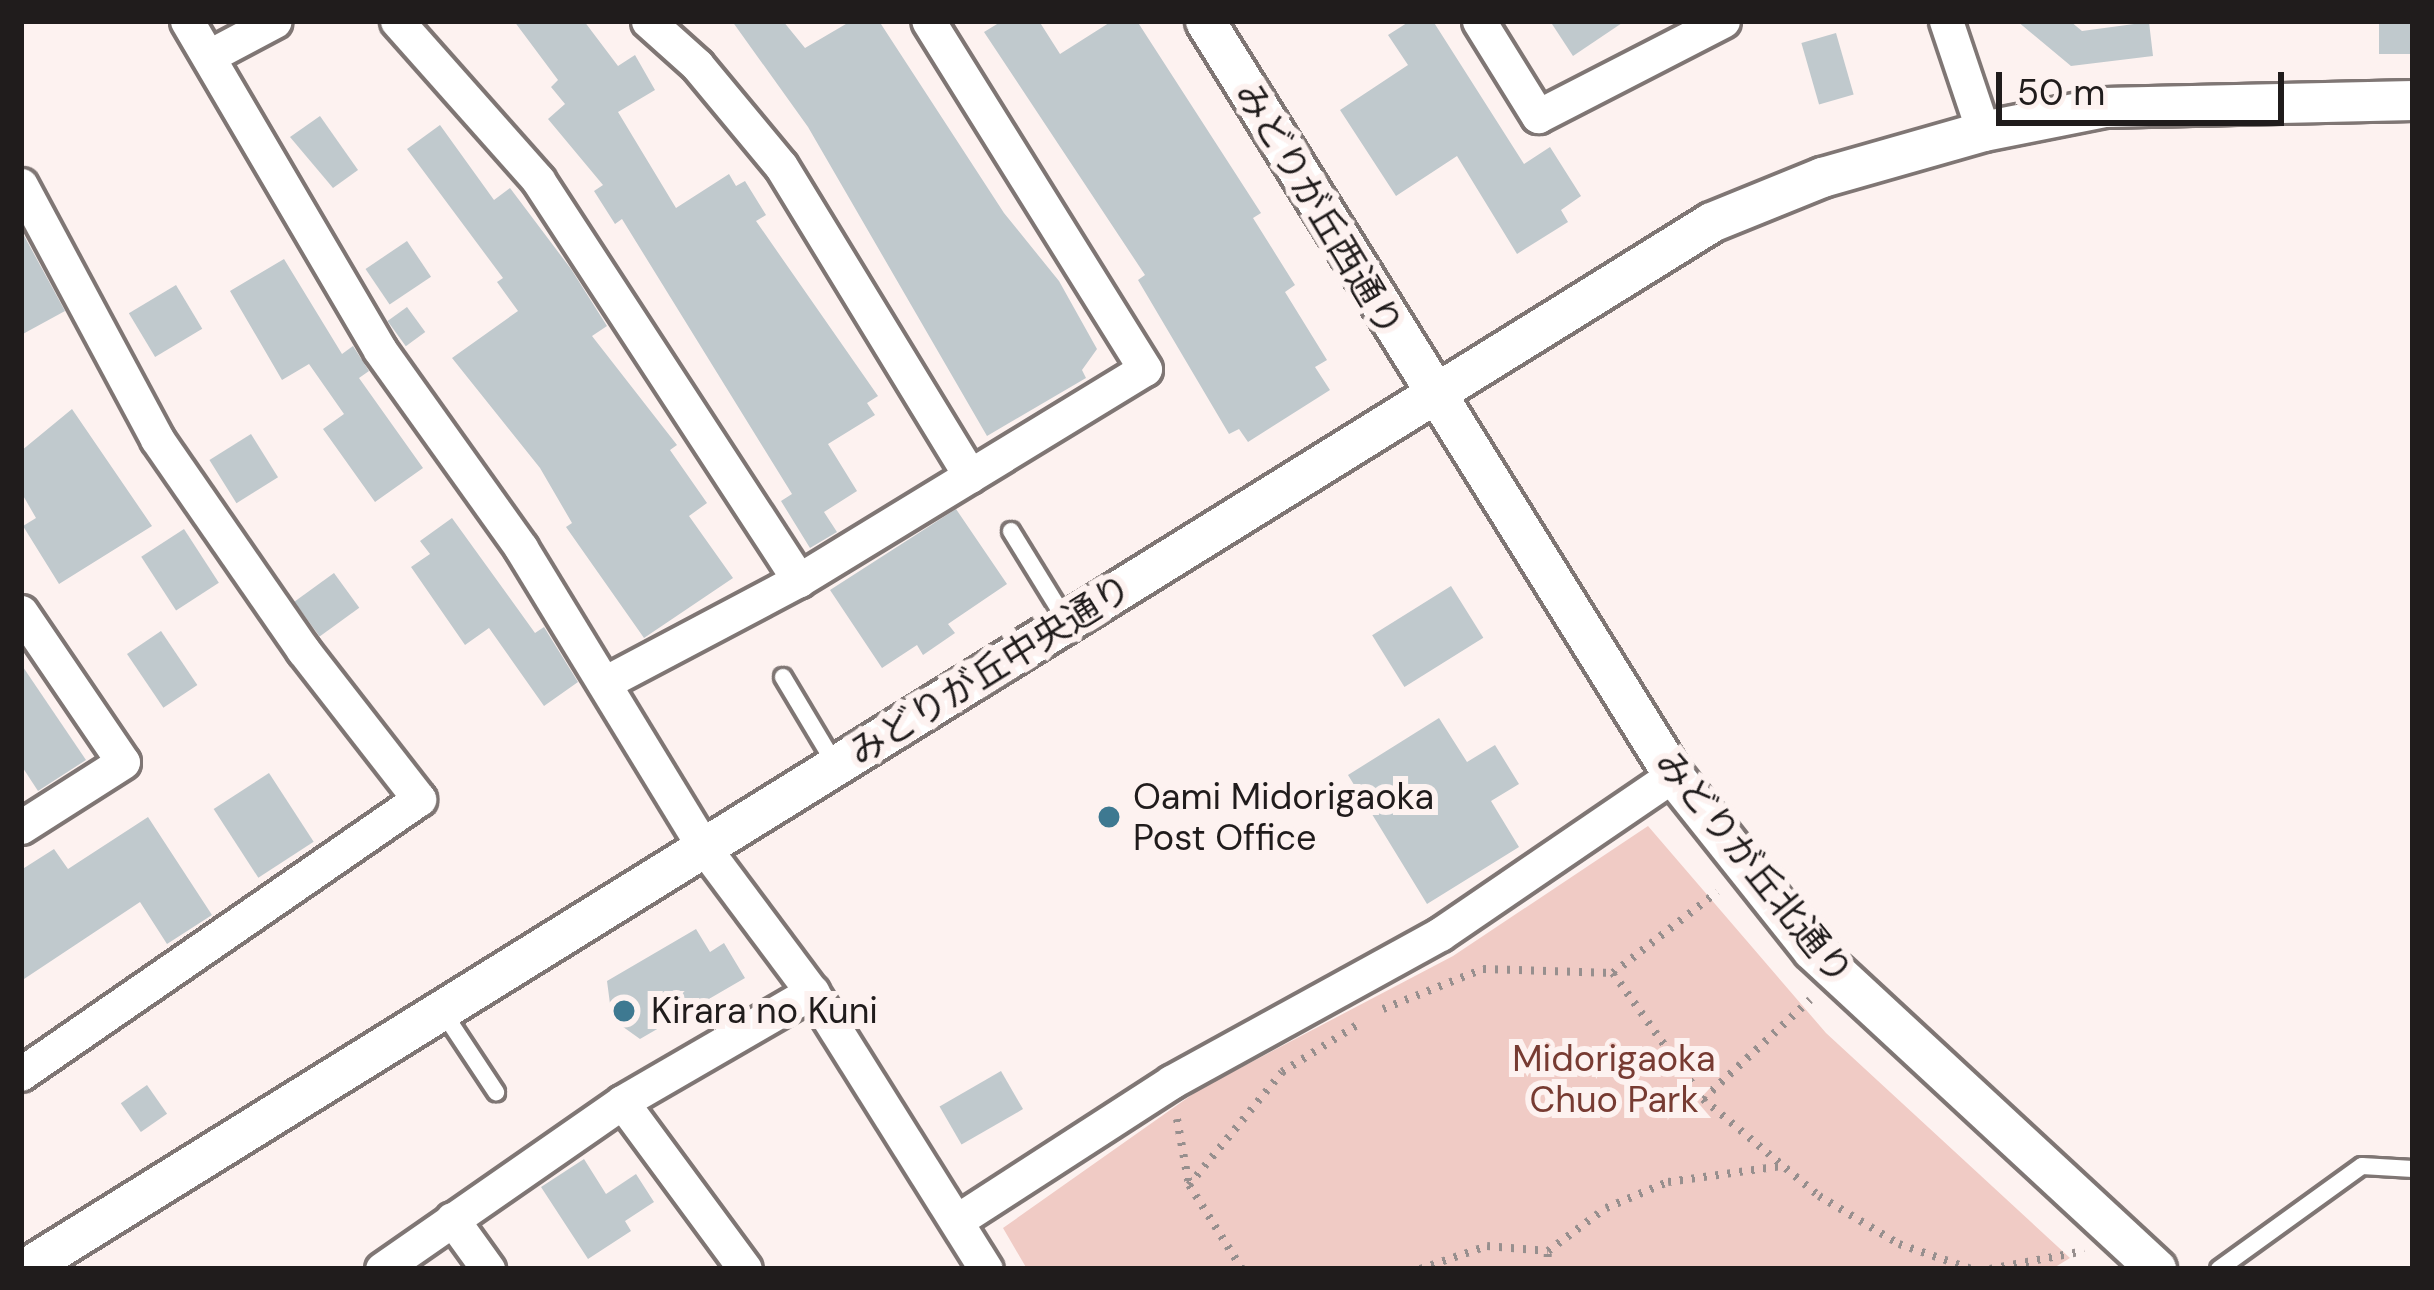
<!DOCTYPE html>
<meta charset="utf-8">
<style>
body{margin:0}
#map{position:relative;width:2434px;height:1290px;overflow:hidden;background:#fdf2f0;font-family:"DM Sans","Noto Sans JP",sans-serif}
div>[style]{position:absolute}
[style*='--x']{left:calc(var(--x)*1px);top:calc(var(--y)*1px);width:calc(var(--w)*1px);rotate:calc(var(--a)*1deg)}
.green>*{inset:0;background:#f0cbc5}
.building>*{inset:0;background:#c0c9cd;transform-origin:0 0}
.path>*{height:8px;margin-top:-4px;transform-origin:0;background:repeating-linear-gradient(90deg,#978f8e 0 3px,transparent 0 12px)}
.roads{filter:drop-shadow(3px 0 #7f7674) drop-shadow(-3px 0 #7f7674) drop-shadow(0 3px #7f7674) drop-shadow(0 -3px #7f7674)}
.service>*{height:16px;margin:-8px;padding:0 8px;transform-origin:8px;border-radius:8px;background:#fff}
.minor>*{height:33px;margin:-16.5px;padding:0 16.5px;transform-origin:16.5px;border-radius:16.5px;background:#fff}
.tertiary>*{height:39px;margin:-19.5px;padding:0 19.5px;transform-origin:19.5px;border-radius:19.5px;background:#fff}
.dots>*{width:33px;height:33px;translate:-50% -50%;box-sizing:border-box;border:6px solid #fdf2f0;border-radius:50%}
span{translate:-50% -50%;white-space:nowrap;text-align:center;line-height:1.15;-webkit-text-stroke:12px #fdf2f0;paint-order:stroke}
.street-label{font-size:36px;color:#201c1c}
.poi-label{font-size:36px;color:#201c1c}
.left{translate:0 -50%;text-align:left}
.park-label{font-size:36px;color:#773b32}
.frame{position:absolute;inset:0;border:24px solid #201c1c;pointer-events:none}
.scale{position:absolute;left:1996px;top:72px;width:288px;height:54px;box-sizing:border-box;border:6px solid #201c1c;border-top:0;padding-left:15px;font-size:36px;line-height:42px;white-space:nowrap;color:#201c1c;-webkit-text-stroke:9px #fdf2f0;paint-order:stroke}
</style>
<div id="map">
<div class="green">
<i style="clip-path:polygon(1648px 826px,1826px 1033px,2070px 1258px,2052px 1269px,1027px 1269px,1003px 1228px,1200px 1089px,1453px 956px)"></i>
</div>
<div class="building">
<i style="clip-path:polygon(514px 21px,584px 21px,618px 66px,635px 55px,655px 90px,618px 112px,676px 208px,729px 174px,736px 186px,745px 181px,766px 215px,756px 221px,878px 396px,867px 403px,875px 415px,828px 444px,857px 491px,824px 512px,837px 532px,810px 548px,781px 501px,792px 494px,622px 219px,615px 224px,594px 191px,603px 185px,548px 119px,565px 104px,551px 87px,558px 80px)"></i>
<i style="clip-path:polygon(732px 21px,783px 21px,805px 48px,851px 21px,879px 21px,1004px 213px,1059px 281px,1097px 349px,1082px 370px,1086px 378px,987px 436px,808px 127px)"></i>
<i style="clip-path:polygon(1002px 21px,1039px 21px,1060px 54px,1112px 21px,1137px 21px,1261px 213px,1253px 218px,1295px 285px,1285px 292px,1327px 360px,1315px 367px,1330px 390px,1248px 442px,1239px 429px,1229px 434px,1138px 280px,1145px 275px,984px 32px)"></i>
<i style="clip-path:polygon(1410px 21px,1433px 21px,1524px 164px,1550px 147px,1581px 196px,1561px 210px,1568px 222px,1517px 254px,1457px 156px,1396px 196px,1340px 110px,1408px 65px,1388px 35px)"></i>
<i style="clip-path:polygon(1550px 21px,1625px 21px,1573px 56px)"></i>
<i style="clip-path:polygon(2017px 21px,2070px 21px,2082px 31px,2149px 22px,2153px 56px,2071px 66px)"></i>
<i style="left:2413px;top:21px;width:33px;height:34px;rotate:90deg"></i>
<i style="left:1836px;top:33px;width:64px;height:36px;rotate:74deg"></i>
<i style="clip-path:polygon(320px 116px,358px 170px,333px 188px,290px 137px)"></i>
<i style="clip-path:polygon(440px 125px,494px 200px,510px 188px,571px 269px,607px 326px,592px 336px,677px 445px,670px 450px,707px 503px,689px 516px,733px 578px,644px 638px,566px 527px,572px 523px,540px 468px,452px 358px,518px 311px,497px 282px,503px 278px,407px 149px)"></i>
<i style="clip-path:polygon(21px 230px,65px 311px,21px 335px)"></i>
<i style="left:407px;top:241px;width:43px;height:50px;rotate:56deg"></i>
<i style="clip-path:polygon(284px 259px,342px 354px,353px 346px,369px 371px,359px 378px,423px 468px,375px 502px,323px 429px,344px 414px,309px 364px,282px 380px,230px 291px)"></i>
<i style="left:176px;top:285px;width:51px;height:55px;rotate:59deg"></i>
<i style="left:407px;top:307px;width:31px;height:24px;rotate:54deg"></i>
<i style="clip-path:polygon(72px 409px,152px 526px,59px 584px,23px 526px,36px 518px,21px 492px,21px 451px)"></i>
<i style="left:251px;top:434px;width:51px;height:49px;rotate:58deg"></i>
<i style="clip-path:polygon(956px 509px,1007px 584px,948px 624px,955px 633px,923px 655px,917px 645px,882px 668px,830px 590px)"></i>
<i style="clip-path:polygon(452px 518px,535px 633px,544px 627px,578px 682px,544px 706px,489px 628px,465px 645px,411px 567px,430px 554px,420px 541px)"></i>
<i style="left:184px;top:529px;width:64px;height:51px;rotate:57deg"></i>
<i style="left:334px;top:573px;width:43px;height:49px;rotate:54deg"></i>
<i style="left:1451px;top:586px;width:61px;height:93px;rotate:58deg"></i>
<i style="left:161px;top:631px;width:65px;height:41px;rotate:56deg"></i>
<i style="clip-path:polygon(21px 664px,86px 760px,38px 791px,21px 765px)"></i>
<i style="clip-path:polygon(1439px 718px,1467px 762px,1495px 745px,1519px 784px,1491px 801px,1519px 847px,1427px 904px,1348px 775px)"></i>
<i style="left:269px;top:773px;width:82px;height:66px;rotate:57deg"></i>
<i style="clip-path:polygon(148px 817px,212px 915px,167px 944px,140px 902px,21px 981px,21px 870px,54px 849px,68px 869px)"></i>
<i style="clip-path:polygon(696px 929px,710px 952px,724px 943px,745px 978px,640px 1039px,612px 1019px,607px 981px)"></i>
<i style="left:1001px;top:1071px;width:44px;height:71px;rotate:60deg"></i>
<i style="left:147px;top:1085px;width:35px;height:32px;rotate:55deg"></i>
<i style="clip-path:polygon(584px 1159px,606px 1194px,636px 1174px,654px 1202px,625px 1221px,631px 1231px,588px 1259px,541px 1187px)"></i>
</div>
<div class="path">
<i style="--x:1613;--y:973;--w:132;--a:-37.9"></i>
<i style="--x:1383;--y:1009;--w:108;--a:-21.8"></i>
<i style="--x:1483;--y:969;--w:130;--a:1.8"></i>
<i style="--x:1613;--y:973;--w:155;--a:54.5"></i>
<i style="--x:1703;--y:1099;--w:151;--a:39.9"></i>
<i style="--x:1819;--y:1196;--w:93;--a:31"></i>
<i style="--x:1899;--y:1244;--w:76;--a:19.1"></i>
<i style="--x:1703;--y:1099;--w:146;--a:-42.8"></i>
<i style="--x:1177;--y:1119;--w:67;--a:79.7"></i>
<i style="--x:1242;--y:1269;--w:99;--a:-122.2"></i>
<i style="--x:1189;--y:1185;--w:146;--a:-50.5"></i>
<i style="--x:1282;--y:1072;--w:92;--a:-32.1"></i>
<i style="--x:1420;--y:1269;--w:71;--a:-18.9"></i>
<i style="--x:1487;--y:1246;--w:61;--a:4.7"></i>
<i style="--x:1547;--y:1269;--w:18;--a:-87"></i>
<i style="--x:1548;--y:1251;--w:72;--a:-36.6"></i>
<i style="--x:1606;--y:1208;--w:67;--a:-22.8"></i>
<i style="--x:1668;--y:1182;--w:115;--a:-8"></i>
<i style="--x:1990;--y:1269;--w:96;--a:-10.8"></i>
</div>
<div class="roads">
<div class="service">
<i style="--x:1011;--y:531;--w:107;--a:58.4"></i>
<i style="--x:783;--y:677;--w:101;--a:59.1"></i>
<i style="--x:441;--y:1009;--w:100;--a:56.5"></i>
<i style="--x:2219;--y:1269;--w:176;--a:-35.8"></i>
<i style="--x:2362;--y:1166;--w:51;--a:3.4"></i>
</div>
<div class="minor">
<i style="--x:187;--y:21;--w:381;--a:59.6"></i>
<i style="--x:380;--y:350;--w:243;--a:54.5"></i>
<i style="--x:521;--y:548;--w:349;--a:58.6"></i>
<i style="--x:703;--y:846;--w:182;--a:53.3"></i>
<i style="--x:812;--y:992;--w:327;--a:57.9"></i>
<i style="--x:397;--y:21;--w:213;--a:48.4"></i>
<i style="--x:538;--y:180;--w:478;--a:56.9"></i>
<i style="--x:648;--y:21;--w:66;--a:41.9"></i>
<i style="--x:697;--y:65;--w:131;--a:50.3"></i>
<i style="--x:781;--y:166;--w:363;--a:58.6"></i>
<i style="--x:1479;--y:21;--w:112;--a:58.2"></i>
<i style="--x:1538;--y:116;--w:208;--a:-27.2"></i>
<i style="--x:1946;--y:21;--w:116;--a:71.4"></i>
<i style="--x:211;--y:55;--w:72;--a:-28"></i>
<i style="--x:21;--y:185;--w:288;--a:61.8"></i>
<i style="--x:157;--y:439;--w:257;--a:55.3"></i>
<i style="--x:303;--y:650;--w:189;--a:52.1"></i>
<i style="--x:419;--y:799;--w:484;--a:145.4"></i>
<i style="--x:21;--y:612;--w:181;--a:55.8"></i>
<i style="--x:123;--y:762;--w:121;--a:147.5"></i>
<i style="--x:608;--y:681;--w:216;--a:-27.9"></i>
<i style="--x:799;--y:580;--w:405;--a:-31.4"></i>
<i style="--x:1145;--y:369;--w:410;--a:-121.9"></i>
<i style="--x:622;--y:1102;--w:207;--a:53.6"></i>
<i style="--x:452;--y:1219;--w:62;--a:54.2"></i>
<i style="--x:958;--y:1220;--w:254;--a:-32.9"></i>
<i style="--x:1171;--y:1082;--w:307;--a:-28.8"></i>
<i style="--x:1440;--y:934;--w:282;--a:-34.3"></i>
<i style="--x:382;--y:1269;--w:292;--a:-34.8"></i>
<i style="--x:622;--y:1102;--w:220;--a:-30.1"></i>
</div>
<div class="tertiary">
<i style="--x:1205;--y:21;--w:887;--a:58.17"></i>
<i style="--x:1673;--y:775;--w:223;--a:51.5"></i>
<i style="--x:1812;--y:950;--w:469;--a:42.8"></i>
<i style="--x:24;--y:1269;--w:1985;--a:-31.82"></i>
<i style="--x:1711;--y:222;--w:120;--a:-22.1"></i>
<i style="--x:1822;--y:177;--w:167;--a:-15.9"></i>
<i style="--x:1983;--y:131;--w:123;--a:-11.2"></i>
<i style="--x:2104;--y:107;--w:309;--a:-1.3"></i>
</div>
</div>
<div class="dots">
<i style="left:1109px;top:817px;background:#3e7991"></i>
<i style="left:624px;top:1011px;background:#3e7991"></i>
</div>
<div class="street-label">
<span style="left:1319px;top:209px;rotate:59deg">みどりが丘西通り</span>
<span style="left:990px;top:670px;rotate:-32deg">みどりが丘中央通り</span>
<span style="left:1754px;top:867px;rotate:51deg">みどりが丘北通り</span>
</div>
<div class="poi-label">
<span class="left" style="left:1133px;top:817px">Oami Midorigaoka<br>Post Office</span>
<span class="left" style="left:651px;top:1011px">Kirara no Kuni</span>
</div>
<div class="park-label">
<span style="left:1614px;top:1079px">Midorigaoka<br>Chuo Park</span>
</div>
<div class="frame"></div>
<div class="scale">50 m</div>
</div>
